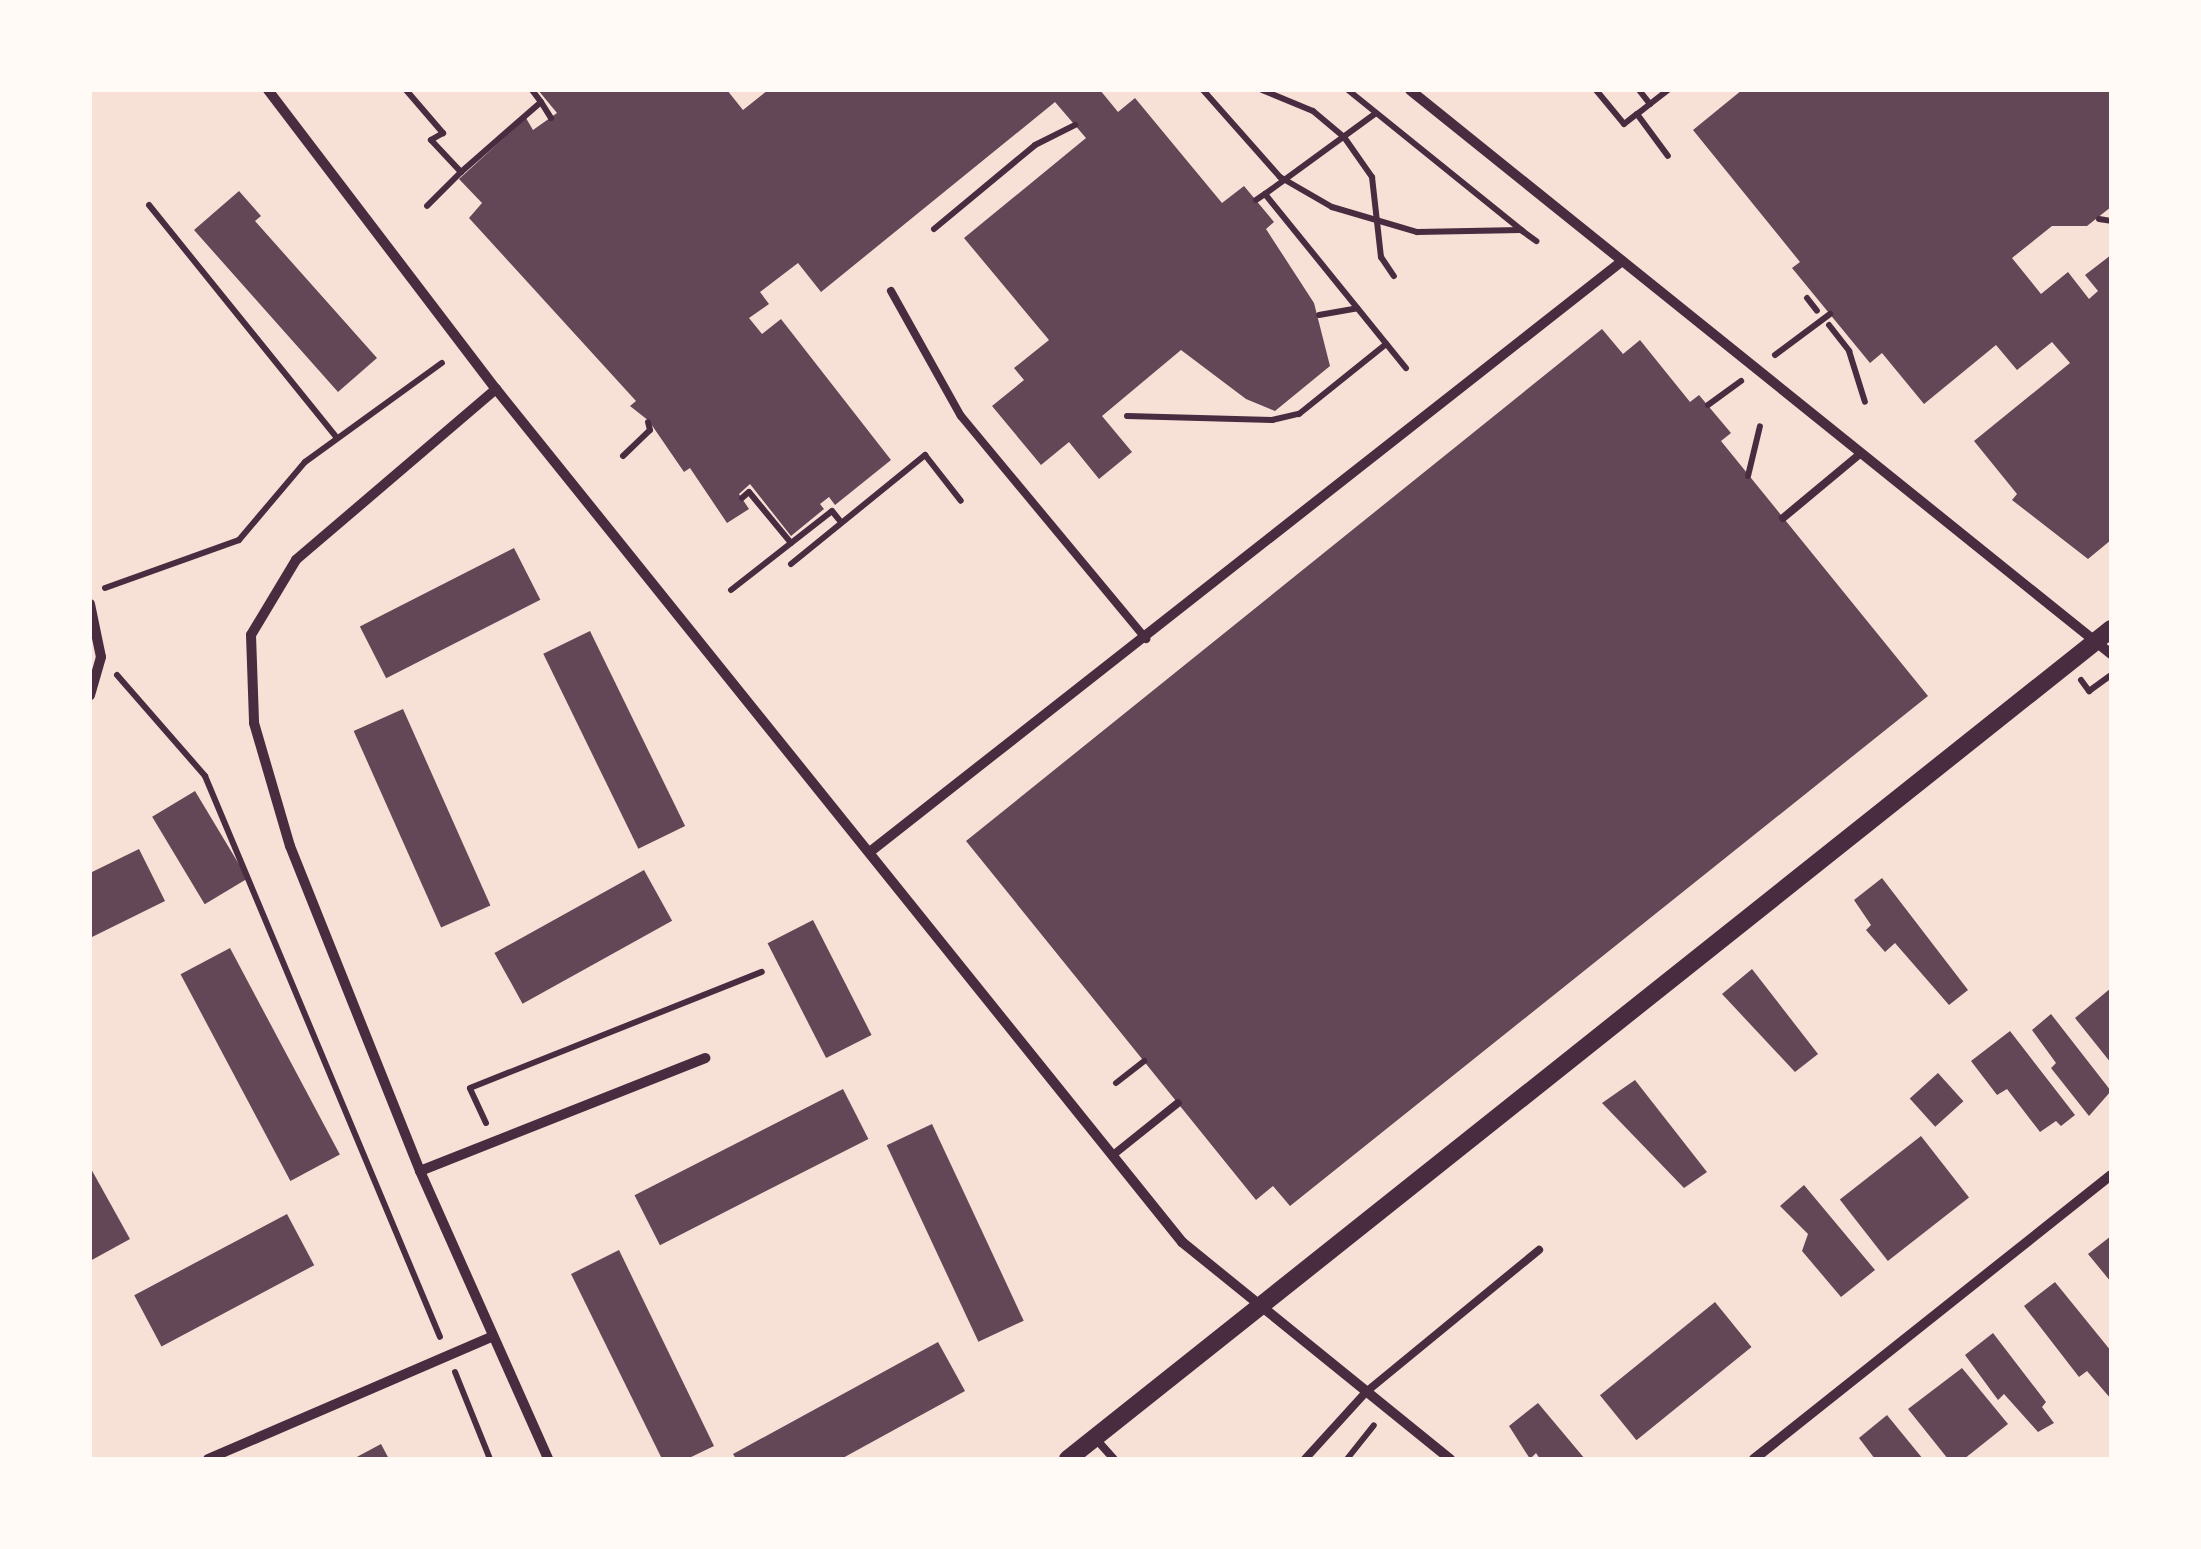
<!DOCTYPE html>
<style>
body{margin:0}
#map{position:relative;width:2201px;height:1549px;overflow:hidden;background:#f7e1d7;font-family:"Noto Sans",sans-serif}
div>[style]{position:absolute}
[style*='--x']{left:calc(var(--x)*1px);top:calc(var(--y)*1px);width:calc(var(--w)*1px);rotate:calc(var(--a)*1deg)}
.building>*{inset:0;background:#644757;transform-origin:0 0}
.path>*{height:6px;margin:-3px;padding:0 3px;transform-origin:3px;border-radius:3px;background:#4a2c40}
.service>*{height:8px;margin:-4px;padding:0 4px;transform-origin:4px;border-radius:4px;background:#4a2c40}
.minor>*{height:10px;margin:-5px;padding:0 5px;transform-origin:5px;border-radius:5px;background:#4a2c40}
.tertiary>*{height:18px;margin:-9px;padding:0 9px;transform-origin:9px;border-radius:9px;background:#4a2c40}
span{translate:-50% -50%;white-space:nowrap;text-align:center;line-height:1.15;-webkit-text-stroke:8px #fffaf5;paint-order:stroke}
.frame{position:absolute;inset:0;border:92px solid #fffaf5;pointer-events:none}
</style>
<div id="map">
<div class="building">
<i style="clip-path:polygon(538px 90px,727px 90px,743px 110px,768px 90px,1100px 90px,1118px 112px,1135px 98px,1222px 203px,1244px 186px,1274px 222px,1266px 229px,1314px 303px,1330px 366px,1275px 411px,1246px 399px,1181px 350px,1102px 416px,1132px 452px,1099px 479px,1069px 442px,1041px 465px,992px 406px,1024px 380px,1014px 368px,1049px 340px,964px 238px,1086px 138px,1055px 102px,821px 292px,798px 263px,760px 292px,769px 304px,749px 318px,762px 334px,781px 319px,891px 460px,835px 505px,829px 497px,820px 504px,824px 509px,791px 536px,750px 484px,739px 494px,749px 509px,727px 523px,690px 468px,684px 472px,649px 421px,630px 406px,636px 401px,469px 218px,482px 203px,459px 179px,526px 118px,533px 130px,557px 113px)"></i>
<i style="clip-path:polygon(1742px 90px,2111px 90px,2111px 207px,2087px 226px,2052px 226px,2012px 258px,2041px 294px,2068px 272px,2089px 299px,2098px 291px,2085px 275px,2111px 255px,2111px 540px,2088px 559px,2012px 500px,2017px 494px,1974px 441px,2070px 363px,2052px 342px,2017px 370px,1996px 345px,1924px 404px,1882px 353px,1870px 363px,1792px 268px,1800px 262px,1693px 130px)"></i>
<i style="clip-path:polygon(239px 191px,261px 216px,255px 221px,377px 358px,338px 392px,194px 230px)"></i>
<i style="clip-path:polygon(1602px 329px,1623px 354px,1640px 340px,1690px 402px,1699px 395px,1731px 433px,1721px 441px,1928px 696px,1290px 1206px,1273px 1186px,1256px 1200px,966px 841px)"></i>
<i style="left:514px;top:548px;width:58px;height:173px;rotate:63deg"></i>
<i style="left:590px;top:631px;width:217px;height:52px;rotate:64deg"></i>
<i style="left:403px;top:709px;width:215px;height:54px;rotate:66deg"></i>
<i style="left:195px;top:791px;width:102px;height:50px;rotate:59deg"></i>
<i style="clip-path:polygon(139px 849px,165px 901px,90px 938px,90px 873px)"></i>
<i style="left:644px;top:870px;width:58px;height:171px;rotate:61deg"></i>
<i style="clip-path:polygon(1882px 878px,1968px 990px,1949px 1005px,1895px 943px,1885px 952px,1866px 930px,1871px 925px,1854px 900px)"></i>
<i style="left:813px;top:920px;width:129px;height:51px;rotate:63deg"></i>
<i style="left:230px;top:948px;width:234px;height:56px;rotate:62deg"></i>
<i style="clip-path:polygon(1752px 969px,1818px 1054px,1795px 1072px,1722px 994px)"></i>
<i style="clip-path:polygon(2111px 988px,2111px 1063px,2075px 1018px)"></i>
<i style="clip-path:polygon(2051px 1014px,2111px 1091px,2089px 1116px,2051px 1068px,2056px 1063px,2032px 1030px)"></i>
<i style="clip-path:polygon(2010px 1031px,2075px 1115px,2061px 1126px,2056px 1121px,2040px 1132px,2007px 1089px,1997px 1095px,1971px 1061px)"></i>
<i style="left:1938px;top:1073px;width:38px;height:38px;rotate:48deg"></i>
<i style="clip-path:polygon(1635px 1080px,1707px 1172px,1684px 1188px,1602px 1103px)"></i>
<i style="left:843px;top:1089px;width:56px;height:234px;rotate:63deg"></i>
<i style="left:932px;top:1124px;width:217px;height:50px;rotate:65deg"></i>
<i style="left:1921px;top:1136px;width:78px;height:103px;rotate:52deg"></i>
<i style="clip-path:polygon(90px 1167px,130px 1239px,90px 1261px)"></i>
<i style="clip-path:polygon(1804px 1185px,1875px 1270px,1841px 1297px,1802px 1251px,1808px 1234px,1780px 1206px)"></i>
<i style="left:287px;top:1214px;width:58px;height:173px;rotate:62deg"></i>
<i style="clip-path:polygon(2111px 1236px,2111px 1282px,2088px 1254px)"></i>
<i style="clip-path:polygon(619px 1250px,714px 1446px,687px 1459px,662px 1459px,571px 1274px)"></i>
<i style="clip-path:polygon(2055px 1282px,2111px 1351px,2111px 1399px,2087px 1371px,2079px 1377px,2024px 1306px)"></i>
<i style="left:1715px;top:1302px;width:58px;height:148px;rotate:51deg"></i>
<i style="clip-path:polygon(1993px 1333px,2046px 1402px,2042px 1407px,2054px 1423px,2038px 1432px,2004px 1394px,1998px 1400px,1965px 1355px)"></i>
<i style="clip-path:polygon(938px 1342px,965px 1391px,841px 1459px,736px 1459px,733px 1454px)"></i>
<i style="clip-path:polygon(1962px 1368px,2008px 1424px,1964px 1459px,1948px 1459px,1908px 1409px)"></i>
<i style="clip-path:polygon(1538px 1403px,1585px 1459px,1540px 1459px,1536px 1453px,1530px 1459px,1509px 1426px)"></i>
<i style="clip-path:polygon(1887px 1415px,1923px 1459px,1875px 1459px,1859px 1438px)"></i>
<i style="clip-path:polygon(381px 1444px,389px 1459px,353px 1459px)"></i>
</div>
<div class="path">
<i style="--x:406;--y:90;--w:57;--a:49.3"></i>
<i style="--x:443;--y:133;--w:14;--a:150"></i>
<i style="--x:431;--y:140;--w:44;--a:46.8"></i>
<i style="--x:461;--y:172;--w:48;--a:135"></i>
<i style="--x:1203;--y:90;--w:116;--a:48.5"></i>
<i style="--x:1280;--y:177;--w:60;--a:30"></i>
<i style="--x:1332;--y:207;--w:89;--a:16.4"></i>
<i style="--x:1417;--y:232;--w:104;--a:-1.1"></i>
<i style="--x:1521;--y:230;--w:19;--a:36"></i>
<i style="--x:1262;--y:90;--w:55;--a:22.4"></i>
<i style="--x:1313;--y:111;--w:40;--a:40"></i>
<i style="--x:1344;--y:137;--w:49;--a:55"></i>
<i style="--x:1372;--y:177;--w:81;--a:83.6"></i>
<i style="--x:1381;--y:257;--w:23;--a:56"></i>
<i style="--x:1348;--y:90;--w:225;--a:38.9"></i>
<i style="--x:1596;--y:90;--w:44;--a:50.5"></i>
<i style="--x:1624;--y:124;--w:16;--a:-38"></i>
<i style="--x:1639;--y:90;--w:18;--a:52"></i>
<i style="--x:1650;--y:104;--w:16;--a:142"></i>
<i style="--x:1637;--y:114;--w:52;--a:53.6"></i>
<i style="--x:541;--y:102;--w:19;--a:58"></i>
<i style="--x:1650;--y:104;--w:23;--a:-38"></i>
<i style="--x:461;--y:172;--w:106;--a:-41.2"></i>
<i style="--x:541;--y:102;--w:15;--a:-127"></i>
<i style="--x:1265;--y:194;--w:137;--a:-36.1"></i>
<i style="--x:1256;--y:200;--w:11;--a:-34"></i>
<i style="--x:1265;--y:194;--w:224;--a:51"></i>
<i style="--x:149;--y:205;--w:299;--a:51.1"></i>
<i style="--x:2099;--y:219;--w:12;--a:9"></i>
<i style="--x:934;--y:229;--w:131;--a:-39.7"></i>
<i style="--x:1035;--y:145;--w:45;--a:-26.6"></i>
<i style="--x:1807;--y:298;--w:16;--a:52"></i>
<i style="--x:1319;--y:315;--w:39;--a:-10"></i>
<i style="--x:1829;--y:325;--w:33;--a:52"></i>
<i style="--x:1849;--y:351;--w:53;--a:72.6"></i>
<i style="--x:1775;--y:355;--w:69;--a:-36.7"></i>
<i style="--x:1708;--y:405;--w:41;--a:-36"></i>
<i style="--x:1127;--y:416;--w:145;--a:1.6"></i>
<i style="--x:1272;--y:420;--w:28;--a:-13"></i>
<i style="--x:1299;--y:414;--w:112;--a:-38.8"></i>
<i style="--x:623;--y:456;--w:37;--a:-44"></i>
<i style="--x:650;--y:430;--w:8;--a:-104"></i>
<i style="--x:1748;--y:476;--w:51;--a:-76.5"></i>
<i style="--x:742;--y:498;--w:9;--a:-41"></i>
<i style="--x:749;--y:492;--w:66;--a:50.5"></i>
<i style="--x:791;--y:564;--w:173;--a:-39.1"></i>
<i style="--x:925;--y:455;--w:58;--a:52"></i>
<i style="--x:105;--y:588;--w:142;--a:-19.7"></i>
<i style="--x:239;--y:540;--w:102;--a:-49.8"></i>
<i style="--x:305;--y:462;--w:169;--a:-35.9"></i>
<i style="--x:731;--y:590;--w:128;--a:-38"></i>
<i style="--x:832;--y:511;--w:14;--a:51"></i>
<i style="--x:117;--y:675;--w:134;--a:48.9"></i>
<i style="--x:205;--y:776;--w:608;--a:67.27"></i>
<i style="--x:2081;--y:680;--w:14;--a:54"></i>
<i style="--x:2089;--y:691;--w:26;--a:-36"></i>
<i style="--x:1116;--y:1083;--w:36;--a:-38"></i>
<i style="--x:486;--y:1123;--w:38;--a:-115"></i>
<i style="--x:470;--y:1088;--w:314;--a:-21.7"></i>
<i style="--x:455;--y:1372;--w:94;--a:68.1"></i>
<i style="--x:1347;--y:1459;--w:43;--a:-51.5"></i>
</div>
<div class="service">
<i style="--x:891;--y:291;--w:143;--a:60.8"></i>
<i style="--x:961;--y:416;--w:290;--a:50.3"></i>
<i style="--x:1783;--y:518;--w:102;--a:-39.8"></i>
<i style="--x:1113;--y:1155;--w:83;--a:-38.7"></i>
<i style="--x:1095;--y:1438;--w:28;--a:48"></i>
<i style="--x:1305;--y:1459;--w:91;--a:-47.7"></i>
<i style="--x:1366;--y:1392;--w:224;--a:-39.4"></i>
</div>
<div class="minor">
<i style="--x:268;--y:90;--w:376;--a:52.7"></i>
<i style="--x:496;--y:389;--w:1095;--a:51.19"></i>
<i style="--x:1182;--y:1242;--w:345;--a:39"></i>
<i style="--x:1410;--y:90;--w:900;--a:38.82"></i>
<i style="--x:496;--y:389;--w:263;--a:139.5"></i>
<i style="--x:296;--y:560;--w:87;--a:121"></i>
<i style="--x:251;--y:635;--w:88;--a:88"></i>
<i style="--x:254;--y:723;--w:128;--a:73.7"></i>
<i style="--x:290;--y:846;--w:350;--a:68.2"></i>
<i style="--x:420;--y:1171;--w:315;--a:66"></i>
<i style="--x:90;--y:604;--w:54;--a:78.3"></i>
<i style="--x:101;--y:657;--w:40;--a:106"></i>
<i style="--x:871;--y:851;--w:955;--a:-38.15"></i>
<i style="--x:420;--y:1171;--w:307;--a:-21.6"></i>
<i style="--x:208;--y:1459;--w:308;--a:-23.3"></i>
<i style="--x:1754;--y:1459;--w:456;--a:-38.5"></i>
</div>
<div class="tertiary">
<i style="--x:1068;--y:1459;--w:1333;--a:-38.51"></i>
</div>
<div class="frame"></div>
</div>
